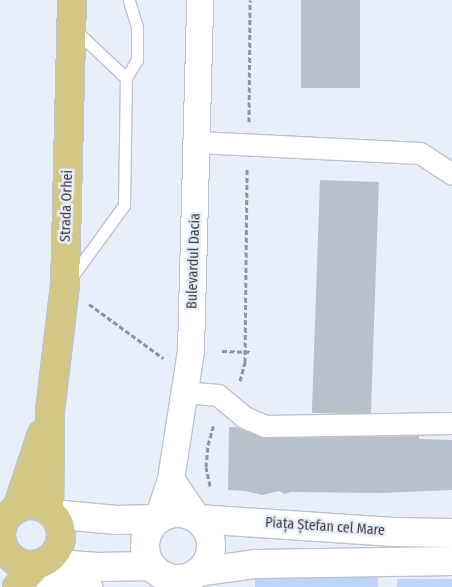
<!DOCTYPE html>
<meta charset="utf-8">
<style>
body{margin:0}
#map{position:relative;width:452px;height:587px;overflow:hidden;background:#e8effa;font-family:"Fira Sans Condensed",sans-serif}
div>[style]{position:absolute}
[style*='--x']{left:calc(var(--x)*1px);top:calc(var(--y)*1px);width:calc(var(--w)*1px);rotate:calc(var(--a)*1deg)}
.green>*{inset:0;background:#bed5f7;transform-origin:0 0}
.building>*{inset:0;background:#b9c0ca;transform-origin:0 0}
.path>*{height:3px;margin-top:-1.5px;transform-origin:0;background:repeating-linear-gradient(90deg,#90959c 0 5px,transparent 0 7.5px)}
.roads{filter:drop-shadow(1px 0 #bcc3ce) drop-shadow(-1px 0 #bcc3ce) drop-shadow(0 1px #bcc3ce) drop-shadow(0 -1px #bcc3ce)}
.service>*{height:11px;margin:-5.5px;padding:0 5.5px;transform-origin:5.5px;border-radius:5.5px;background:#fff}
.minor>*{height:21px;margin:-10.5px;padding:0 10.5px;transform-origin:10.5px;border-radius:10.5px;background:#fff}
.tertiary>*{height:26px;margin:-13px;padding:0 13px;transform-origin:13px;border-radius:13px;background:#fff}
.secondary>*{height:28px;margin:-14px;padding:0 14px;transform-origin:14px;border-radius:14px;background:#fff}
.secondary>.ring{margin:-14px;padding:0;box-sizing:content-box;background:none;border:28px solid #fff;border-radius:50%}
.primary>*{height:28px;margin:-14px;padding:0 14px;transform-origin:14px;border-radius:14px;background:#d3c786}
.primary>.ring{margin:-14px;padding:0;box-sizing:content-box;background:none;border:28px solid #d3c786;border-radius:50%}
span{translate:-50% -50%;white-space:nowrap;text-align:center;line-height:1.15;-webkit-text-stroke:5px #e8effa;paint-order:stroke}
.street-label{font-size:14px;color:#36393d}
</style>
<div id="map">
<div class="green">
<i style="left:255px;top:577px;width:123px;height:10px"></i>
<i style="left:397px;top:579px;width:55px;height:8px"></i>
</div>
<div class="building">
<i style="left:301px;top:0;width:59px;height:88px"></i>
<i style="left:320px;top:180px;width:59px;height:233px;rotate:2deg"></i>
<i style="clip-path:polygon(229px 427px,236px 427px,265px 438px,419px 436px,419px 439px,452px 440px,452px 490px,381px 493px,291px 492px,285px 494px,279px 491px,262px 495px,245px 491px,228px 490px)"></i>
</div>
<div class="path">
<i style="--x:249;--y:122;--w:122;--a:-89.5"></i>
<i style="--x:89;--y:304;--w:92;--a:36.1"></i>
<i style="--x:222;--y:351;--w:30;--a:2"></i>
<i style="--x:240;--y:381;--w:20;--a:-75"></i>
<i style="--x:245;--y:362;--w:194;--a:-89.4"></i>
<i style="--x:210;--y:486;--w:19;--a:-102"></i>
<i style="--x:206;--y:467;--w:22;--a:-85"></i>
<i style="--x:208;--y:445;--w:22;--a:-74"></i>
</div>
<div class="roads">
<div class="service">
<i style="--x:74;--y:29;--w:71;--a:43.3"></i>
<i style="--x:71;--y:278;--w:90;--a:-54"></i>
<i style="--x:124;--y:205;--w:127;--a:-89.1"></i>
<i style="--x:126;--y:78;--w:21;--a:-59"></i>
<i style="--x:137;--y:60;--w:33;--a:-90"></i>
<i style="--x:137;--y:27;--w:28;--a:-107"></i>
</div>
<div class="minor">
<i style="--x:197;--y:142;--w:223;--a:2.8"></i>
<i style="--x:420;--y:153;--w:38;--a:33"></i>
<i style="--x:184;--y:392;--w:34;--a:5"></i>
<i style="--x:218;--y:395;--w:34;--a:40"></i>
<i style="--x:244;--y:417;--w:23;--a:23"></i>
<i style="--x:265;--y:426;--w:187;--a:-0.9"></i>
</div>
<div class="tertiary">
<i style="--x:171;--y:479;--w:48;--a:56"></i>
<i style="--x:158;--y:519;--w:42;--a:-72"></i>
<i style="--x:171;--y:479;--w:130;--a:-81.1"></i>
<i style="--x:191;--y:351;--w:351;--a:-88.5"></i>
</div>
<div class="secondary">
<i class="ring" style="left:145px;top:513px;width:38px;height:38px"></i>
<i style="--x:52;--y:514;--w:65;--a:5.3"></i>
<i style="--x:117;--y:520;--w:41;--a:-1.4"></i>
<i style="--x:198;--y:519;--w:196;--a:3.8"></i>
<i style="--x:394;--y:532;--w:58;--a:1"></i>
<i style="--x:43;--y:563;--w:54;--a:4.2"></i>
<i style="--x:97;--y:567;--w:54;--a:-1.1"></i>
<i style="--x:43;--y:587;--w:26;--a:-11"></i>
<i style="--x:69;--y:582;--w:20;--a:15"></i>
<i style="--x:174;--y:587;--w:28;--a:-32"></i>
<i style="--x:198;--y:572;--w:59;--a:-7.9"></i>
<i style="--x:256;--y:564;--w:196;--a:-0.9"></i>
</div>
<div class="primary">
<i class="ring" style="left:1px;top:505px;width:32px;height:32px"></i>
<i style="--x:17;--y:509;--w:79;--a:-71.6"></i>
<i style="--x:49;--y:511;--w:100;--a:-89.4"></i>
<i style="--x:50;--y:411;--w:127;--a:-83.2"></i>
<i style="--x:65;--y:285;--w:285;--a:-88.6"></i>
<i style="--x:17;--y:587;--w:30;--a:-48"></i>
</div>
</div>
<div class="street-label">
<span style="left:67px;top:206px;rotate:-88deg">Strada Orhei</span>
<span style="left:194px;top:261px;rotate:-88deg">Bulevardul Dacia</span>
<span style="left:325px;top:527px;rotate:4deg">Piața Ștefan cel Mare</span>
</div>
</div>
